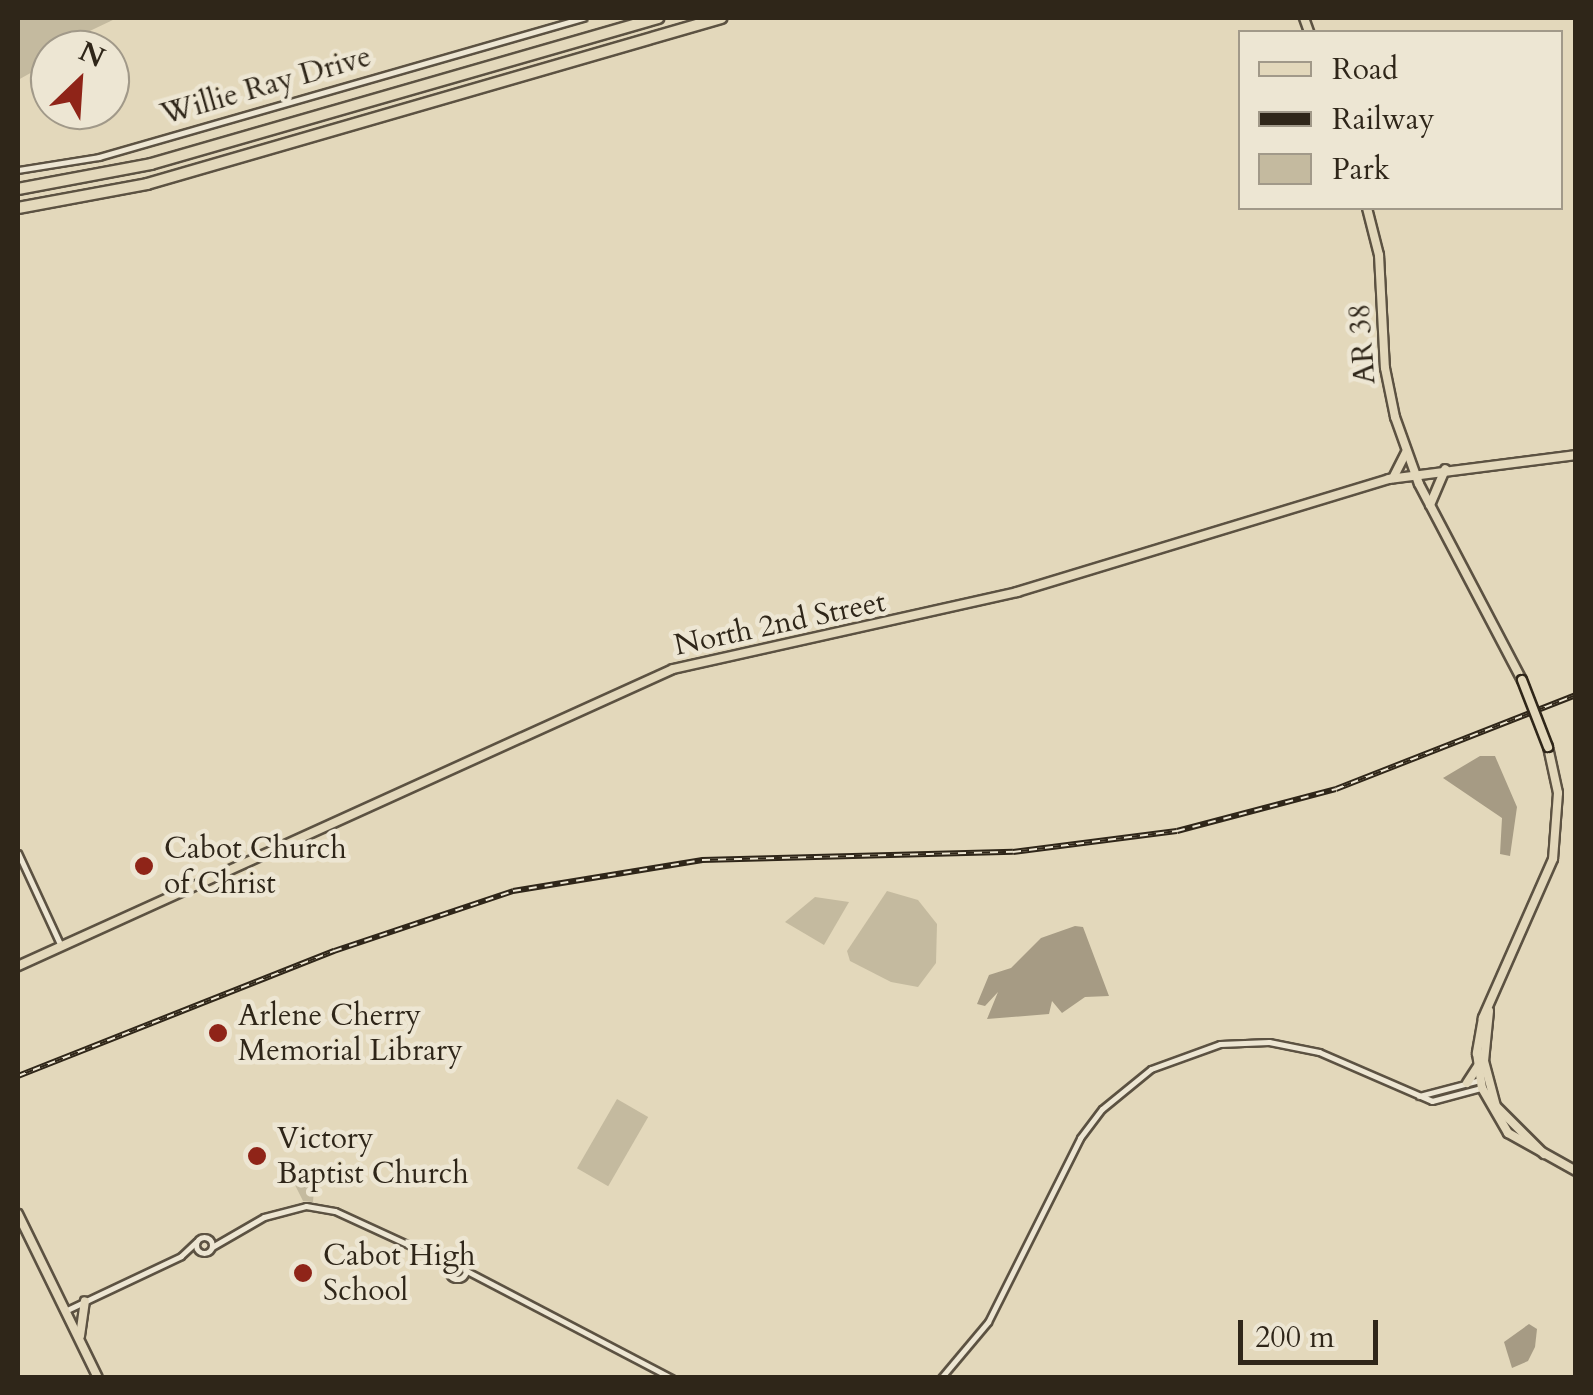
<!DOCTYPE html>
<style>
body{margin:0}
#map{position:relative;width:1593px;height:1395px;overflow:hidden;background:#e3d8bb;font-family:Cardo,serif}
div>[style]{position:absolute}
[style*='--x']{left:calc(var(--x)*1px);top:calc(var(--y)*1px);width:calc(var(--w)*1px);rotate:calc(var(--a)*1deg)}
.green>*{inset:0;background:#c4ba9f;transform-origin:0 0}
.water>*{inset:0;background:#a69b84}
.roads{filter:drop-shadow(2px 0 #5c5242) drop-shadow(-2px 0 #5c5242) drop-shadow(0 2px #5c5242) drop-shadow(0 -2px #5c5242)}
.minor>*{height:5px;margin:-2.5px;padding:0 2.5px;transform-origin:2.5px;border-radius:2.5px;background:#ede6d3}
.minor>.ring{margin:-2.5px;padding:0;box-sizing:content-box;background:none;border:5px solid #ede6d3;border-radius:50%}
.major>*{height:8px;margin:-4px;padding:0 4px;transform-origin:4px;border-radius:4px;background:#e3d8bb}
.highway>*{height:10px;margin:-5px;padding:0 5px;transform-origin:5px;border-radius:5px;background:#e3d8bb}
.rail>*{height:6px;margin-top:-3px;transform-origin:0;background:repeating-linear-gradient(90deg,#ede6d3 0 8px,#2f2619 0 16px);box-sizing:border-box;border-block:2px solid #2f2619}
.bridges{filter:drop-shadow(2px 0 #2f2619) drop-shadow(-2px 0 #2f2619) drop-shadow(0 2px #2f2619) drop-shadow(0 -2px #2f2619)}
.major-bridge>*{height:8px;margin:-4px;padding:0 4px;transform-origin:4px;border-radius:4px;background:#e3d8bb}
.dots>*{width:28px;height:28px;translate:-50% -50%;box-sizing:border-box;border:5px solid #ede6d3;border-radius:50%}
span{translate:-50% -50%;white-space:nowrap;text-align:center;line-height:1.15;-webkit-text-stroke:9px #ede6d3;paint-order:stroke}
.street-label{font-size:30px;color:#2f2619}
.poi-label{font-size:30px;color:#2f2619}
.left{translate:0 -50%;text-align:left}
.frame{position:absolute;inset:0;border:20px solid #2f2619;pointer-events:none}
.legend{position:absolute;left:1238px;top:30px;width:325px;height:180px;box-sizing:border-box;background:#ede6d3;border:2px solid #a19989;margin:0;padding:12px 18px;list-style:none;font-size:30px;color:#2f2619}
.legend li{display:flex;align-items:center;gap:20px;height:50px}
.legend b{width:50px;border:2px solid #a19989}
.north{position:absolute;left:30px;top:30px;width:100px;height:100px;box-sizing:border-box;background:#ede6d3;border:2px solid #a19989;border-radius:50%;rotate:25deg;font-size:28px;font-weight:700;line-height:40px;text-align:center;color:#2f2619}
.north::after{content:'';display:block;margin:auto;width:35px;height:45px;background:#8f2418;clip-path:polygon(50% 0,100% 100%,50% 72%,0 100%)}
.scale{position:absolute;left:1238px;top:1320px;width:140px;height:45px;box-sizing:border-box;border:5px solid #2f2619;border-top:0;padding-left:12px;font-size:30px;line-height:35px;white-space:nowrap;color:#2f2619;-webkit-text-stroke:8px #ede6d3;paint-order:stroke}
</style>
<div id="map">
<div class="green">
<i style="clip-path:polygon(18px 18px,117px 18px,50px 50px,50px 62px,18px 80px)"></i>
<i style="clip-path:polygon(887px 891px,918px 900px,937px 924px,936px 963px,918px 987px,891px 982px,850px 961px,847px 951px)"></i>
<i style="clip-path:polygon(815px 897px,849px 902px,824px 945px,785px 922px)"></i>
<i style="left:617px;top:1099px;width:36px;height:80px;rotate:30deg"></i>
<i style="clip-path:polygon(307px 1172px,314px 1189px,313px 1202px,303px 1201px,292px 1179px)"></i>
</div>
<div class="water">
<i style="clip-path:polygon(1480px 756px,1495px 756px,1517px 807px,1510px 856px,1500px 854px,1502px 818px,1443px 778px)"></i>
<i style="clip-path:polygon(1075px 926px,1083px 927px,1109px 996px,1085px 997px,1062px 1013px,1052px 1001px,1049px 1014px,987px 1019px,998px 992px,985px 1006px,977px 1004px,989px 975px,1011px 968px,1041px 938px)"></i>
<i style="clip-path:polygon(1529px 1324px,1537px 1329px,1535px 1347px,1528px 1361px,1512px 1368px,1504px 1342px)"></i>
</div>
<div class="roads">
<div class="minor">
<i style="--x:18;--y:170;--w:82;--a:-9.1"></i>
<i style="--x:99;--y:157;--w:504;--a:-16.02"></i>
<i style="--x:18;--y:853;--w:102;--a:65.2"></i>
<i style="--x:1419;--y:1096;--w:63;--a:-14.7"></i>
<i class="ring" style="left:196px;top:1237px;width:11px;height:11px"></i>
<i style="--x:212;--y:1247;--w:60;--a:-30"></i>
<i style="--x:264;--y:1217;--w:43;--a:-14.7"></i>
<i style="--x:306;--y:1206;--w:29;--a:10"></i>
<i style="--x:335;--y:1211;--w:127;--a:24.7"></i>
<i class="ring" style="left:448px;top:1261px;width:13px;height:13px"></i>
<i style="--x:465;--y:1270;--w:233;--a:27.6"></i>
<i style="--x:67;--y:1310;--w:126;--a:-25.3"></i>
<i style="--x:181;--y:1256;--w:21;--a:-43"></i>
<i style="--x:941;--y:1378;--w:73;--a:-50"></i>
<i style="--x:988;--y:1322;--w:206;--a:-63.4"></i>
<i style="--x:1080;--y:1138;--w:36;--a:-53"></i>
<i style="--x:1102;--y:1109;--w:63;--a:-39.2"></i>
<i style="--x:1151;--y:1069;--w:73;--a:-19.9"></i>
<i style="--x:1220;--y:1044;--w:49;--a:-2.3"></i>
<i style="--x:1269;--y:1042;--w:51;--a:11.3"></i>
<i style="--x:1319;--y:1052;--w:123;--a:23.4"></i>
<i style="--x:1432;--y:1101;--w:51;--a:-14.9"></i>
</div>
<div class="major">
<i style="--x:1304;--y:18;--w:15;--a:70"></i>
<i style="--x:1367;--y:208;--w:49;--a:75.7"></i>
<i style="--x:1379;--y:255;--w:113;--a:87"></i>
<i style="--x:1385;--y:368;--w:50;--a:78.5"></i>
<i style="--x:1395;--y:417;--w:71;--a:70.3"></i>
<i style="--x:1419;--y:484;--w:221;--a:62.3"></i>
<i style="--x:1393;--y:478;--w:29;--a:-63"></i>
<i style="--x:1430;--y:505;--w:39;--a:-67"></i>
<i style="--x:1548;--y:747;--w:47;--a:77.7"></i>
<i style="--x:1558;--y:793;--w:66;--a:94.3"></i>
<i style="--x:1553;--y:859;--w:174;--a:113.8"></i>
<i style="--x:1483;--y:1018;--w:36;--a:100"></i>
<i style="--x:1477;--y:1053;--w:35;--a:82"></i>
<i style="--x:1482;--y:1088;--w:52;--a:60"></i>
<i style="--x:1508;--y:1133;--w:78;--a:29.2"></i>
<i style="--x:18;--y:966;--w:719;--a:-24.39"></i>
<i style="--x:673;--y:669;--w:353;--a:-12.6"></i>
<i style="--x:1017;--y:592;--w:389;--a:-16.9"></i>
<i style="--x:1389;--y:479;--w:189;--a:-7.3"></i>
<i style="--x:1489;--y:1011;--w:50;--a:95.7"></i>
<i style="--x:1484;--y:1061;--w:47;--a:75.1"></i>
<i style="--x:1496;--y:1106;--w:68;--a:45"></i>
<i style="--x:1467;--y:1083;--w:20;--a:-57"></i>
<i style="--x:18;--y:1214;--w:182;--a:64"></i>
<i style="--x:80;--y:1336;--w:35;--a:-82"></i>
</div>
<div class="highway">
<i style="--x:18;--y:189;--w:135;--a:-10.6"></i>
<i style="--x:151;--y:164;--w:528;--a:-16.06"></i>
<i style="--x:18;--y:208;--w:131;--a:-10.5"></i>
<i style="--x:147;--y:184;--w:598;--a:-16.13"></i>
</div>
</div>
<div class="rail">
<i style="--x:18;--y:1076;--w:340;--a:-21.6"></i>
<i style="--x:334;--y:951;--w:189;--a:-18.5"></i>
<i style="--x:513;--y:891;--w:192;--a:-9.3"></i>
<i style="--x:702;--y:860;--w:311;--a:-1.5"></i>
<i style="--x:1013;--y:852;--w:165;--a:-7.3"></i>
<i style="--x:1177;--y:831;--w:164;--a:-14.8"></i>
<i style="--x:1336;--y:789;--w:258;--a:-21.4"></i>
</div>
<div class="bridges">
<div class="major-bridge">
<i style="--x:1522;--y:680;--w:72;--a:68.8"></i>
</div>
</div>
<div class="dots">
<i style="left:144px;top:866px;background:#8f2418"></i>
<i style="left:218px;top:1033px;background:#8f2418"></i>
<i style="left:257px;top:1156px;background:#8f2418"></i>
<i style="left:303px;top:1273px;background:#8f2418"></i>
</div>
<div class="street-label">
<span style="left:266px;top:86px;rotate:-16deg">Willie Ray Drive</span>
<span style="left:1363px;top:344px;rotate:-94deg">AR 38</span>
<span style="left:780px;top:624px;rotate:-12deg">North 2nd Street</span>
</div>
<div class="poi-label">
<span class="left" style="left:164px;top:866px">Cabot Church<br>of Christ</span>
<span class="left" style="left:238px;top:1033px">Arlene Cherry<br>Memorial Library</span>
<span class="left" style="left:277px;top:1156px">Victory<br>Baptist Church</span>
<span class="left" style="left:323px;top:1273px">Cabot High<br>School</span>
</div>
<div class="frame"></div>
<ul class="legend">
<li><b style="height:12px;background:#e3d8bb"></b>Road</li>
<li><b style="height:12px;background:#2f2619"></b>Railway</li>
<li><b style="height:28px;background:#c4ba9f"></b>Park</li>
</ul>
<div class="north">N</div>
<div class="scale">200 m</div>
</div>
